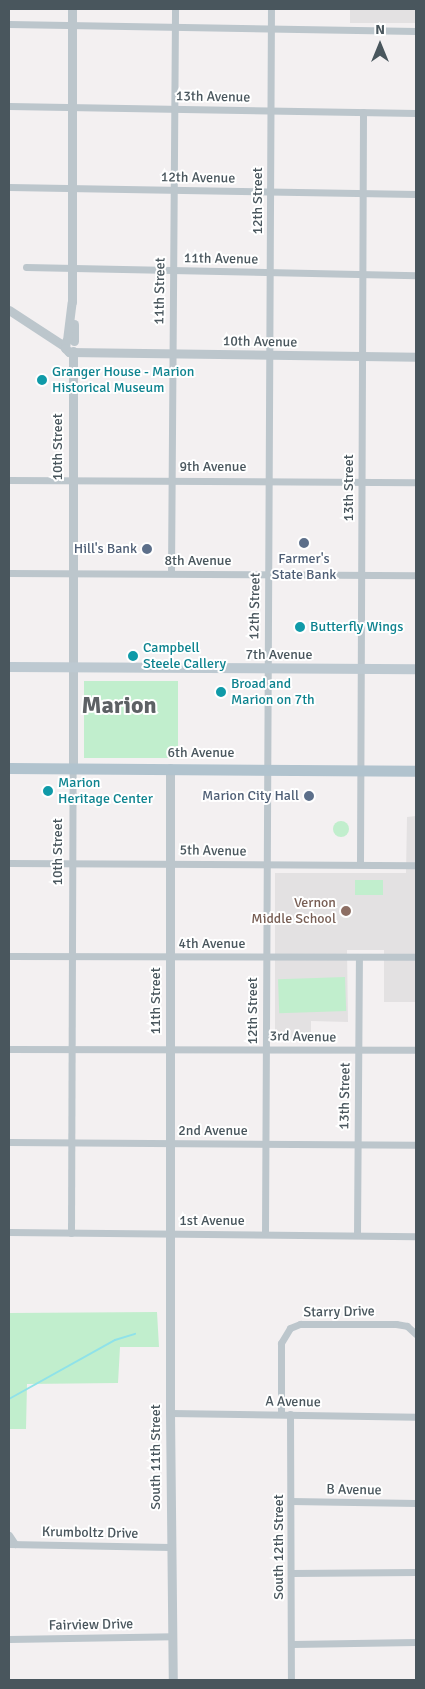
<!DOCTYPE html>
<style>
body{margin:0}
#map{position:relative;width:425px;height:1689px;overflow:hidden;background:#f3f0f1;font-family:Signika,sans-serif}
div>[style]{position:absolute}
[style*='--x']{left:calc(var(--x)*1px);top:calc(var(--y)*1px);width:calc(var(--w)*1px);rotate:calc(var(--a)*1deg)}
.education>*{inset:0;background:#e3e1e2;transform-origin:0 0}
.green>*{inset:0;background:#c1eecd;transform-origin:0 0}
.round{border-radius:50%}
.stream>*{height:2px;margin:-1px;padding:0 1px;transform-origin:1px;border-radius:1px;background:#8fe2e9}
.minor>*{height:7px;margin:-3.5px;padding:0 3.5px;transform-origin:3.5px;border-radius:3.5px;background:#bcc6cc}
.tertiary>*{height:9px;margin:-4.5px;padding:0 4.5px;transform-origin:4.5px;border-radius:4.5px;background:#bcc6cc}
.secondary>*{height:10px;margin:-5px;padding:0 5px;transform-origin:5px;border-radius:5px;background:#bdc9d1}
.primary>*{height:11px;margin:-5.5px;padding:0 5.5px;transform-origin:5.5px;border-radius:5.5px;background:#b1c3ce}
.dots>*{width:14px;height:14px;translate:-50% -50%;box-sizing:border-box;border:2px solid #fff;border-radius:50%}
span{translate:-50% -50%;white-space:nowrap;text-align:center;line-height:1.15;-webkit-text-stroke:4px #fff;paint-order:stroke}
.street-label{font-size:14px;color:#49565d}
.culture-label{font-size:14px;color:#0d838f}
.left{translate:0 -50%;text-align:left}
.service-label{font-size:14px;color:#4e5e75}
.right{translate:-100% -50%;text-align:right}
.education-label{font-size:14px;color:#785e54}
.town-label{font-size:24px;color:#5d6165;font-weight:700}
.frame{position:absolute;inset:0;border:10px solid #49565d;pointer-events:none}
.north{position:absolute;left:355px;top:20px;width:50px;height:50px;-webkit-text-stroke:4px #fff;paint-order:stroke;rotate:0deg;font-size:14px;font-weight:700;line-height:20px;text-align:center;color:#49565d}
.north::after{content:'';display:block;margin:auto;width:18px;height:22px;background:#49565d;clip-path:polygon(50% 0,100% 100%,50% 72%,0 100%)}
</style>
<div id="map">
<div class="education">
<i style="left:350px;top:9px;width:66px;height:14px"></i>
<i style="clip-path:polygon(416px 816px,416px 1002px,384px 1002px,384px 950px,347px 950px,348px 1022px,311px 1021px,311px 1039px,275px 1040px,275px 873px,406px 873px,407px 817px)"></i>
</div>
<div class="green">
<i style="left:178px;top:681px;width:77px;height:94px;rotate:90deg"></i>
<i class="round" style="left:333px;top:821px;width:16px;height:16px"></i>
<i style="left:355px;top:880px;width:28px;height:15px"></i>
<i style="left:345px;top:977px;width:34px;height:67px;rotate:88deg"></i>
<i style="clip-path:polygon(157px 1312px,159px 1347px,120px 1347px,118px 1383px,27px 1384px,26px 1429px,9px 1429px,9px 1313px)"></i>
</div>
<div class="stream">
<i style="--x:9;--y:1399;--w:121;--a:-29.1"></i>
<i style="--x:115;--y:1340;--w:21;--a:-17"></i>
</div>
<div class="minor">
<i style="--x:9;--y:24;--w:407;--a:1"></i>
<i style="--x:9;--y:106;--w:407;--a:1"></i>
<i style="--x:9;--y:187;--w:407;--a:1"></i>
<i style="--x:26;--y:267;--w:390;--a:1.2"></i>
<i style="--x:9;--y:480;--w:407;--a:0.3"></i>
<i style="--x:9;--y:573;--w:407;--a:0.3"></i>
<i style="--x:171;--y:573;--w:564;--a:-89.59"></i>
<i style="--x:9;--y:863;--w:407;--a:0.3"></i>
<i style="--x:360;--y:864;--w:752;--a:-89.77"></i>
<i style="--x:9;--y:956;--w:407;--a:0.1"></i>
<i style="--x:9;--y:1049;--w:407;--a:0.1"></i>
<i style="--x:9;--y:1142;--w:407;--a:0.4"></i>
<i style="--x:9;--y:1232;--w:407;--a:0.6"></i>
<i style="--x:71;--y:1233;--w:465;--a:-89.8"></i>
<i style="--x:265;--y:1233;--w:1224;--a:-89.72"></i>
<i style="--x:357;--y:1235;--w:278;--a:-89.6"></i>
<i style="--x:170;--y:1413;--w:246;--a:0.9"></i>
<i style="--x:281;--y:1414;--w:71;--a:-90"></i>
<i style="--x:281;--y:1343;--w:17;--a:-59"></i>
<i style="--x:290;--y:1328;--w:11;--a:-22"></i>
<i style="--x:300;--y:1324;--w:96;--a:0"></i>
<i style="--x:396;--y:1324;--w:11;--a:10"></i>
<i style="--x:407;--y:1326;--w:12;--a:42"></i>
<i style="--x:290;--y:1414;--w:266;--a:89.8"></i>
<i style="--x:291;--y:1501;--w:125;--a:0.9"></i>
<i style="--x:9;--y:1535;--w:11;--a:56"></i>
<i style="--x:9;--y:1544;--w:161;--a:1.1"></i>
<i style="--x:292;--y:1573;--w:124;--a:-0.5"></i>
<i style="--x:9;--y:1639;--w:164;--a:-1"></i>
<i style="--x:292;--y:1644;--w:124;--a:-0.9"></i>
</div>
<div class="tertiary">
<i style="--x:9;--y:310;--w:66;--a:33.2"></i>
<i style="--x:74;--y:324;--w:17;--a:90"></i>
<i style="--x:67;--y:340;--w:38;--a:-83"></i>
<i style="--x:72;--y:302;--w:293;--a:-90"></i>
<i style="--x:66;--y:341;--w:7;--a:98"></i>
<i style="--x:65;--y:348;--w:6;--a:45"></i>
<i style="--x:69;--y:352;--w:347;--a:0.8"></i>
<i style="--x:73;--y:768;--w:417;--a:-90"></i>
<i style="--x:170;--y:768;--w:645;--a:90"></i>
<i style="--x:170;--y:1413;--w:267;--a:89.4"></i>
</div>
<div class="secondary">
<i style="--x:9;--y:667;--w:407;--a:0.3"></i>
</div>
<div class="primary">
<i style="--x:9;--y:768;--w:407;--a:0.4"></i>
</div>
<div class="dots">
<i style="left:42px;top:380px;background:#0f9aa8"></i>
<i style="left:304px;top:543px;background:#5c6f8a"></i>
<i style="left:147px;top:549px;background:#5c6f8a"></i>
<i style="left:300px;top:627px;background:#0f9aa8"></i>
<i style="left:133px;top:656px;background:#0f9aa8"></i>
<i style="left:221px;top:692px;background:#0f9aa8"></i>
<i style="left:48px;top:791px;background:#0f9aa8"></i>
<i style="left:309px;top:796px;background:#5c6f8a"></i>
<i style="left:346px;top:911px;background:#8d6e63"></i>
</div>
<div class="street-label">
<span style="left:213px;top:97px;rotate:1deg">13th Avenue</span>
<span style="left:198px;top:178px;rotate:1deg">12th Avenue</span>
<span style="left:258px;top:201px;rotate:-90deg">12th Street</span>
<span style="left:221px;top:259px;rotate:1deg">11th Avenue</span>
<span style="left:160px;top:291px;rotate:-89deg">11th Street</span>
<span style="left:260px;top:342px;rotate:1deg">10th Avenue</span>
<span style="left:58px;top:447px;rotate:-90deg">10th Street</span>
<span style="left:213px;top:467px">9th Avenue</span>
<span style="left:349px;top:488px;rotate:-90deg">13th Street</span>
<span style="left:198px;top:561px">8th Avenue</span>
<span style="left:255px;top:606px;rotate:-89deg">12th Street</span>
<span style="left:279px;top:655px">7th Avenue</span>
<span style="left:201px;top:753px">6th Avenue</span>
<span style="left:213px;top:851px;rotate:1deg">5th Avenue</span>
<span style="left:58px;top:852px;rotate:-90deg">10th Street</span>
<span style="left:212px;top:944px">4th Avenue</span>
<span style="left:156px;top:1001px;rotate:-90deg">11th Street</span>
<span style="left:253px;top:1011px;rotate:-90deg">12th Street</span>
<span style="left:303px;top:1037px;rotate:1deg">3rd Avenue</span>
<span style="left:345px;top:1096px;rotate:-89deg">13th Street</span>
<span style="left:213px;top:1131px">2nd Avenue</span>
<span style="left:212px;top:1221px">1st Avenue</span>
<span style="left:339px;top:1312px;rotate:-1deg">Starry Drive</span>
<span style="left:293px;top:1402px;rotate:1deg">A Avenue</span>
<span style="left:156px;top:1457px;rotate:-90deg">South 11th Street</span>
<span style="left:354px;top:1490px;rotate:1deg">B Avenue</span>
<span style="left:90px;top:1533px;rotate:1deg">Krumboltz Drive</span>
<span style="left:279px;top:1547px;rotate:-90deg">South 12th Street</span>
<span style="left:91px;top:1625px;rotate:-1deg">Fairview Drive</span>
</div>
<div class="culture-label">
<span class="left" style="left:52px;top:380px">Granger House - Marion<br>Historical Museum</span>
<span class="left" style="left:310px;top:627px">Butterfly Wings</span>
<span class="left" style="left:143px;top:656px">Campbell<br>Steele Callery</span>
<span class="left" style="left:231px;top:692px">Broad and<br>Marion on 7th</span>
<span class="left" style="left:58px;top:791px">Marion<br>Heritage Center</span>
</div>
<div class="service-label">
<span class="right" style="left:137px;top:549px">Hill's Bank</span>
<span style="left:304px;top:567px">Farmer's<br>State Bank</span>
<span class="right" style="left:299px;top:796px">Marion City Hall</span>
</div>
<div class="education-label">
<span class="right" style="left:336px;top:911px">Vernon<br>Middle School</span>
</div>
<div class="town-label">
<span style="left:119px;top:706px">Marion</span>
</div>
<div class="frame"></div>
<div class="north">N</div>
</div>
